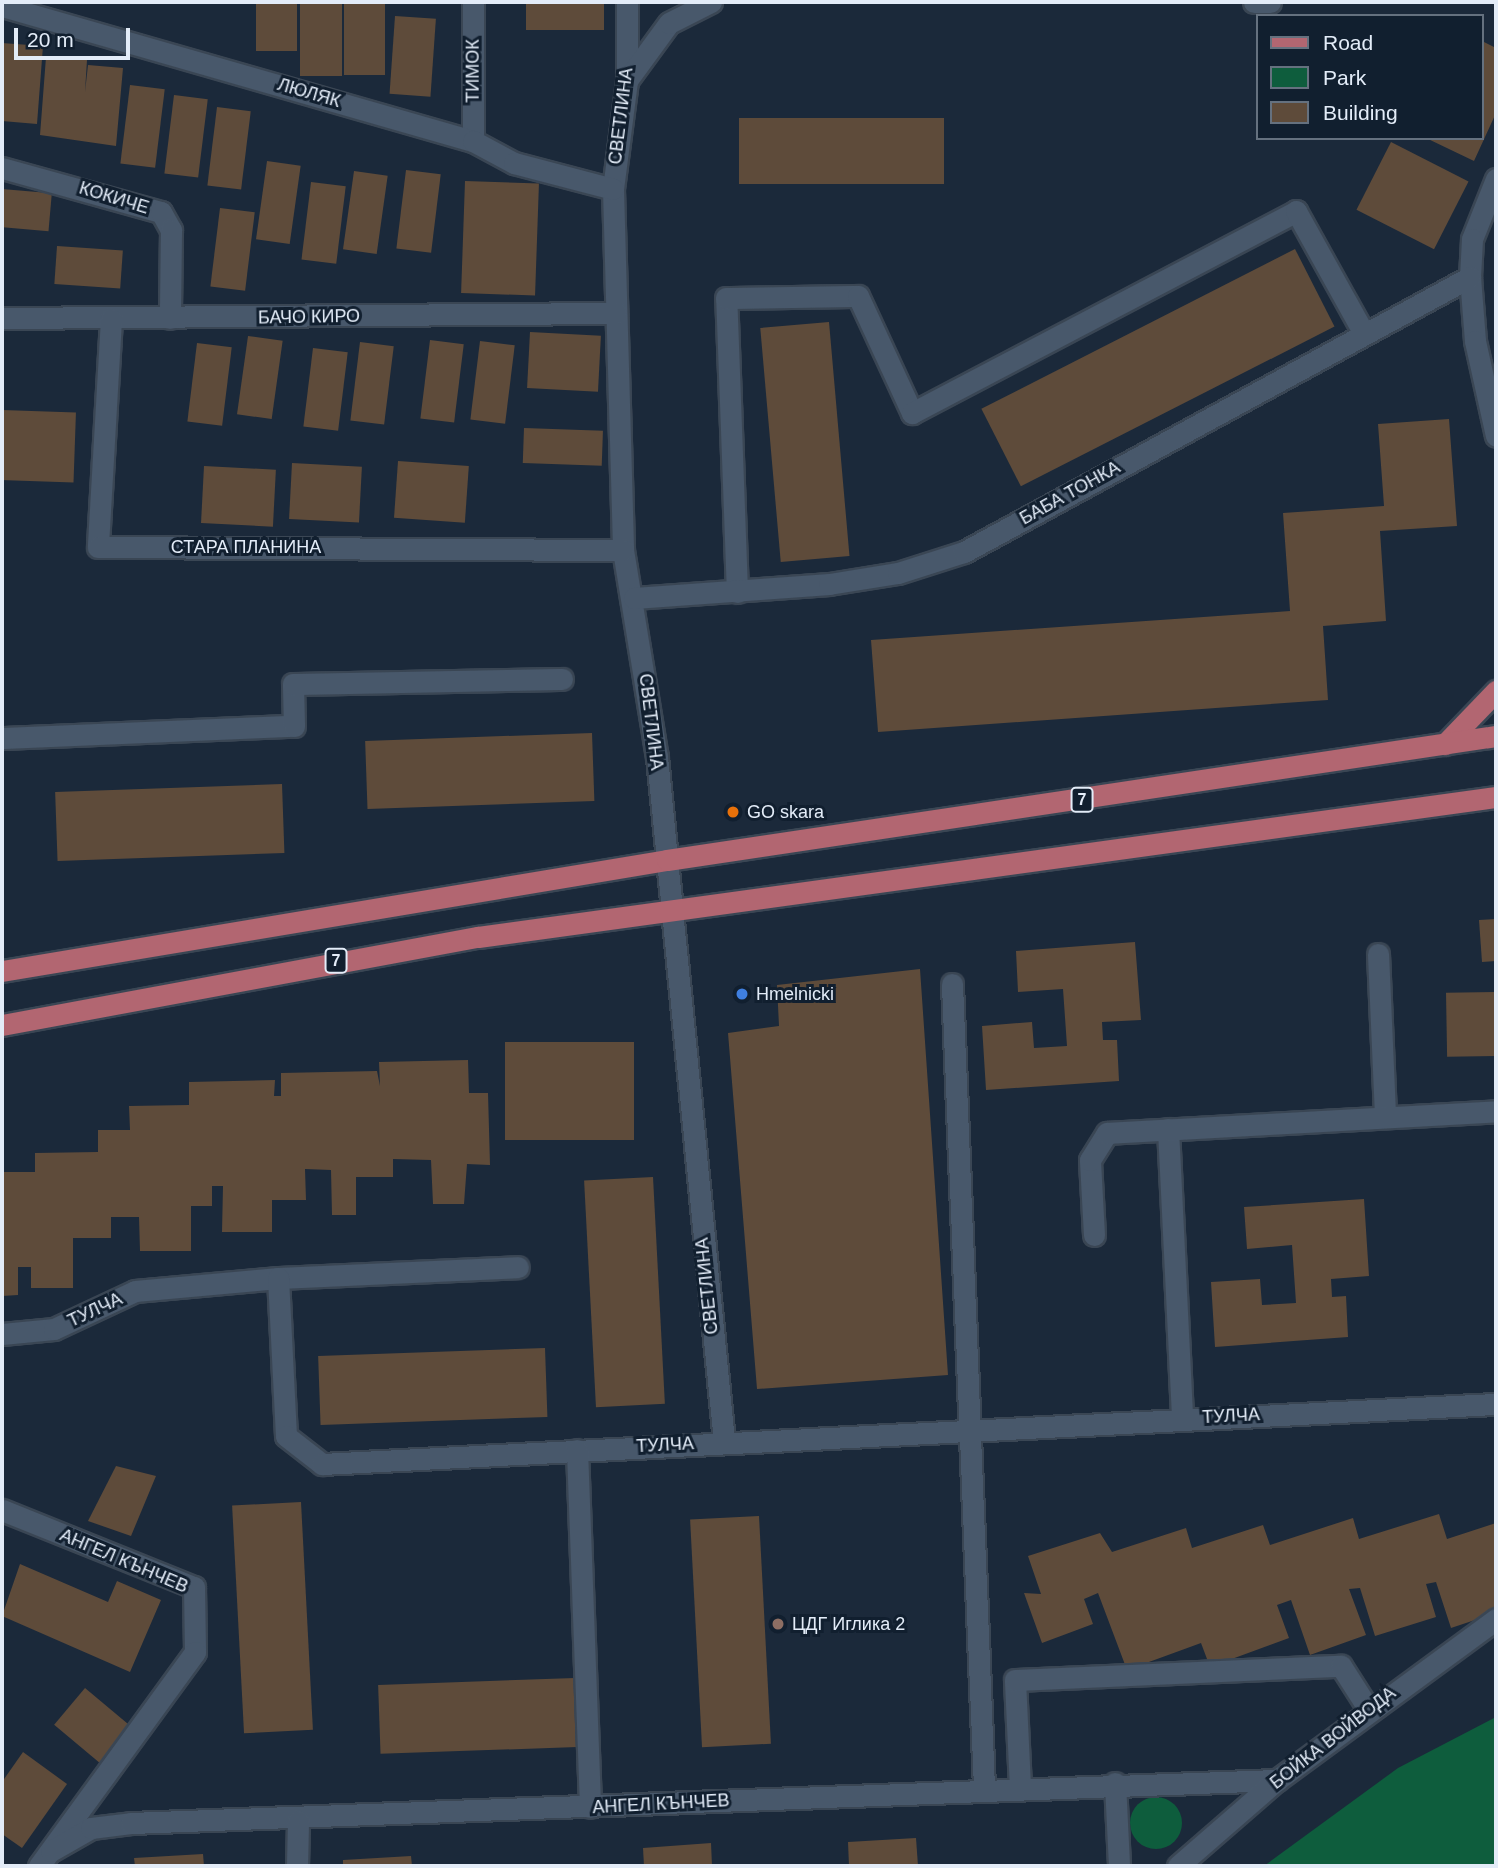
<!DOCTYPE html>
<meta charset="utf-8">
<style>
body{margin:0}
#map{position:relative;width:1498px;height:1868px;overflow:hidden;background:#1b293a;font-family:Arial,sans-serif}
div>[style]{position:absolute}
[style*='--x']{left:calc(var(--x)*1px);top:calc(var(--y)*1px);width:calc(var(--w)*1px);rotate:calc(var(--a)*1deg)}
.green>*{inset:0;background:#0e5d3d}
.round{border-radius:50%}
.building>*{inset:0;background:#5e4b3a;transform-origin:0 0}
.roads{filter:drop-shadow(2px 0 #3a4654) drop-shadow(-2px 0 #3a4654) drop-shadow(0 2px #3a4654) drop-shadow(0 -2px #3a4654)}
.minor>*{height:21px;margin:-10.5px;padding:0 10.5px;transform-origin:10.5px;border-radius:10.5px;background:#48586b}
.major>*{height:21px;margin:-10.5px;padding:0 10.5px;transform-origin:10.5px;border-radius:10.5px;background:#b26671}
.dots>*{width:19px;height:19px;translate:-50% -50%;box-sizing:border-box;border:4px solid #111f2f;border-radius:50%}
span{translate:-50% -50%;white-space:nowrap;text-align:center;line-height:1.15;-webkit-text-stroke:6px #111f2f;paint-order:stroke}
.shield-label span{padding:2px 5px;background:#111f2f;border:2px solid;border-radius:5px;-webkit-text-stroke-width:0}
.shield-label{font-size:16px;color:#e3ecf8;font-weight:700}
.street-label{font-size:18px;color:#e3ecf8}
.poi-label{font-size:18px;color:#e3ecf8}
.left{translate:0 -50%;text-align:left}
.frame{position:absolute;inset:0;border:4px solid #e3ecf8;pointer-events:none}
.legend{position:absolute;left:1256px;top:14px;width:228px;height:126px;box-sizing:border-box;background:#111f2f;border:2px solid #65717f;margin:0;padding:9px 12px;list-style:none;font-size:21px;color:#e3ecf8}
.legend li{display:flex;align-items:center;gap:14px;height:35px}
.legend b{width:35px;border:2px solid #65717f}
.scale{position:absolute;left:14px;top:28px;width:116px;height:32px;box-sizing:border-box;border:4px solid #e3ecf8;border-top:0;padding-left:9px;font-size:21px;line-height:24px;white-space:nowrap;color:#e3ecf8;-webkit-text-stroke:5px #111f2f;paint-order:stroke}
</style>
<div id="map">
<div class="green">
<i style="clip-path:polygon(1496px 1717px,1496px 1866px,1264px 1866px,1398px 1768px)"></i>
<i class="round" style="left:1130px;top:1797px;width:52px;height:52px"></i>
</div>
<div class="building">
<i style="left:256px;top:2px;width:41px;height:49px"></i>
<i style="left:300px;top:2px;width:42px;height:74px"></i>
<i style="left:344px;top:2px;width:41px;height:73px"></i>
<i style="left:526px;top:2px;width:78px;height:28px"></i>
<i style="left:395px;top:16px;width:41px;height:78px;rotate:4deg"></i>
<i style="clip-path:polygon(1482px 41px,1496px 48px,1496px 113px,1474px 161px,1426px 138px,1482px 138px)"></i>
<i style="clip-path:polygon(2px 43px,43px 46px,37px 124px,2px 121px)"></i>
<i style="clip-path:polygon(46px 57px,87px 60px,85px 92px,88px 65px,123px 68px,116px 146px,40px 135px)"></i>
<i style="left:130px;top:85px;width:35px;height:79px;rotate:7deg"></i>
<i style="left:174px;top:95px;width:34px;height:79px;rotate:7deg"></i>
<i style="left:217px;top:107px;width:34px;height:79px;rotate:7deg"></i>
<i style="left:739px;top:118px;width:205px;height:66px"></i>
<i style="left:1391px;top:142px;width:87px;height:76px;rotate:27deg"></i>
<i style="left:267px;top:161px;width:34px;height:79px;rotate:8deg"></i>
<i style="left:406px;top:170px;width:35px;height:79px;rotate:7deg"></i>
<i style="left:354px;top:171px;width:34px;height:79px;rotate:8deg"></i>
<i style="left:465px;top:181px;width:74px;height:112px;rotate:2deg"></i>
<i style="left:311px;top:182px;width:35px;height:78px;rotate:7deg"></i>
<i style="left:2px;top:189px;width:50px;height:38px;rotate:5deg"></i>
<i style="left:220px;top:208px;width:35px;height:79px;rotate:7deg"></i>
<i style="left:57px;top:246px;width:66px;height:38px;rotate:4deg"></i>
<i style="left:1295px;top:249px;width:87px;height:352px;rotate:63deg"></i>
<i style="left:829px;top:322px;width:235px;height:69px;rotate:85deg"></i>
<i style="left:530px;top:332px;width:71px;height:56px;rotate:3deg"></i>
<i style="left:248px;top:336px;width:35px;height:79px;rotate:8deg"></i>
<i style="left:430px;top:340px;width:34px;height:79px;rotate:7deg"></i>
<i style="left:480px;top:341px;width:35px;height:79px;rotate:7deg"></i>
<i style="left:360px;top:342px;width:34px;height:79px;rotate:7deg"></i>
<i style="left:197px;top:343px;width:35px;height:79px;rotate:7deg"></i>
<i style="left:313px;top:348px;width:35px;height:79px;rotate:7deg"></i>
<i style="left:2px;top:410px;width:74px;height:70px;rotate:2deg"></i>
<i style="clip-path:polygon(1449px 419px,1457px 526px,1380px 531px,1386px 621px,1323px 626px,1328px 700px,878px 732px,871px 640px,1290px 611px,1283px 513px,1384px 506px,1378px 424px)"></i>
<i style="left:524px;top:428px;width:79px;height:35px;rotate:2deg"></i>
<i style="left:398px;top:461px;width:71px;height:57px;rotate:4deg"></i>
<i style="left:292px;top:463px;width:70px;height:56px;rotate:3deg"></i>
<i style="left:204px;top:466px;width:72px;height:57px;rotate:3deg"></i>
<i style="left:592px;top:733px;width:68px;height:227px;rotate:88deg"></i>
<i style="left:282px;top:784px;width:69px;height:227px;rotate:88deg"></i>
<i style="clip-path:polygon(1496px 919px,1496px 961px,1482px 962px,1479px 920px)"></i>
<i style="clip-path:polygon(1135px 942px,1141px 1020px,1102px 1022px,1103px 1040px,1117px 1040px,1119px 1081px,986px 1090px,982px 1026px,1032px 1022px,1034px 1048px,1067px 1046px,1063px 989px,1018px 992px,1016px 951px)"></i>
<i style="clip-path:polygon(920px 969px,948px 1375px,757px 1389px,728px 1033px,779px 1026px,777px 985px)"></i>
<i style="left:1495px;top:992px;width:64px;height:49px;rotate:89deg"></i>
<i style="left:505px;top:1042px;width:129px;height:98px"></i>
<i style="clip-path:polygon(468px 1060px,469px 1093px,488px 1093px,490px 1165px,467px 1164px,464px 1204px,433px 1204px,431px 1160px,393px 1159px,393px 1177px,356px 1177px,356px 1215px,332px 1215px,331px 1170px,305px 1169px,306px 1200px,272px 1200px,272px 1232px,222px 1232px,223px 1186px,212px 1186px,212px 1206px,191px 1206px,191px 1251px,140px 1251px,139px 1217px,111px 1217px,111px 1238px,73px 1238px,73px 1288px,31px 1288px,31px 1267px,18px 1267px,18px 1295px,2px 1296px,2px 1172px,35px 1172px,35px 1153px,98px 1152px,98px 1130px,130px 1130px,129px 1106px,189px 1105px,189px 1082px,275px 1080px,274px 1096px,281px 1096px,281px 1073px,377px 1071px,380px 1086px,379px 1062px)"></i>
<i style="left:653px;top:1177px;width:227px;height:69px;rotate:87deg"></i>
<i style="clip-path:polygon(1364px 1199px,1369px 1276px,1331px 1279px,1332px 1297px,1346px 1296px,1348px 1337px,1215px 1347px,1211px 1282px,1260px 1279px,1262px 1305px,1296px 1303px,1292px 1245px,1247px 1249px,1244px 1207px)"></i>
<i style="left:545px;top:1348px;width:69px;height:227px;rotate:88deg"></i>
<i style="clip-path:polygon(116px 1466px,156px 1476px,131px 1536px,88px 1521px)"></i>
<i style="left:301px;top:1502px;width:228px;height:69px;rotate:87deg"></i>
<i style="clip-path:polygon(1439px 1514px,1447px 1539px,1496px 1523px,1496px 1613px,1451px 1628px,1436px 1582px,1426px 1584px,1436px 1617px,1375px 1636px,1360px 1588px,1349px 1589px,1366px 1635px,1310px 1655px,1291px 1600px,1277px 1605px,1289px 1638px,1210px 1667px,1201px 1643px,1127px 1670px,1098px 1593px,1084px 1599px,1093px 1624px,1042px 1643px,1024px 1593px,1041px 1594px,1028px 1556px,1100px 1533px,1112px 1552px,1186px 1528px,1192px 1548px,1263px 1525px,1270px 1545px,1353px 1518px,1359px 1539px)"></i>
<i style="left:759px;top:1516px;width:228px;height:69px;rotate:87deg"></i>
<i style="clip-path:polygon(20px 1564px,108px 1602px,117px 1581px,161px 1600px,130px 1672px,2px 1616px)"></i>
<i style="left:575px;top:1678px;width:69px;height:197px;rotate:88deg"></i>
<i style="left:85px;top:1688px;width:62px;height:48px;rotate:40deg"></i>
<i style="clip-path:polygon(23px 1752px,67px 1784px,22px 1848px,2px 1834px,2px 1782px)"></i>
<i style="clip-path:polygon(916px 1838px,918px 1866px,849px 1866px,848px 1842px)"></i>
<i style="clip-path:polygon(711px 1843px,712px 1866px,644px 1866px,643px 1848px)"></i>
<i style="clip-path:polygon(203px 1854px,204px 1866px,135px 1866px,134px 1858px)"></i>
<i style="clip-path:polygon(411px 1856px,412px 1866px,343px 1866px,343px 1860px)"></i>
</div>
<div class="roads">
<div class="minor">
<i style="--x:473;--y:2;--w:139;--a:90"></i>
<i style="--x:627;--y:2;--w:79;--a:90"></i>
<i style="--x:627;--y:81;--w:109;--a:97.4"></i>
<i style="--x:613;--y:189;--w:361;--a:88.4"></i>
<i style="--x:623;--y:550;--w:210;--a:80.7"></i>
<i style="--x:657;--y:757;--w:688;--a:84.41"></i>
<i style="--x:1254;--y:2;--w:16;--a:0"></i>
<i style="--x:2;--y:6;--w:490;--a:16"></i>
<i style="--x:473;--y:141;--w:47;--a:28.2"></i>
<i style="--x:514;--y:163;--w:102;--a:14.7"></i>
<i style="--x:628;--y:79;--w:69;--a:-53.8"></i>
<i style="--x:669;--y:23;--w:47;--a:-26.6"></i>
<i style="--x:2;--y:168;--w:165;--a:15.5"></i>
<i style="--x:161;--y:212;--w:21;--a:61"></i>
<i style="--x:171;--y:230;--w:88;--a:90.7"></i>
<i style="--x:1496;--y:179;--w:65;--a:111.8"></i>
<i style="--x:1472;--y:239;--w:38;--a:93"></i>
<i style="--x:1470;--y:277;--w:64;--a:85.5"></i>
<i style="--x:1475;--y:341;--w:97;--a:77.5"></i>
<i style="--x:2;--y:318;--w:614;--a:-0.47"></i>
<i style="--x:111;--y:319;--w:228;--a:93.3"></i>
<i style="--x:98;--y:547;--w:525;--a:0.33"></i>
<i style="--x:737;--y:592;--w:294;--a:-92.1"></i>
<i style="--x:726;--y:298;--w:132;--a:-0.9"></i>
<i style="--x:858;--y:296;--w:129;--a:65.2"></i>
<i style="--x:912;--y:413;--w:434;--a:-27.7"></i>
<i style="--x:1296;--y:211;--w:136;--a:61"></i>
<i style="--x:634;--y:598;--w:196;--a:-4.1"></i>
<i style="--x:829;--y:584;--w:70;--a:-9.1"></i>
<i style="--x:898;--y:573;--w:69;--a:-17.7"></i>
<i style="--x:964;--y:552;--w:576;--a:-28.52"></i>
<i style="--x:2;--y:738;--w:292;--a:-2.4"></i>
<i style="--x:294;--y:726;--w:42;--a:-91.4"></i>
<i style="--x:293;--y:684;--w:269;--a:-1.1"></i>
<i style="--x:1378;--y:954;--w:162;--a:87.5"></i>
<i style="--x:952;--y:984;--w:806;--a:87.72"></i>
<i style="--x:1168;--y:1129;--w:290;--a:87.2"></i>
<i style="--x:1094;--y:1235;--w:75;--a:-93.1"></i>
<i style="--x:1090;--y:1160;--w:32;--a:-58"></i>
<i style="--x:1107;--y:1133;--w:390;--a:-3.2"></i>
<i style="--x:278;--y:1278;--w:240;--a:-2.6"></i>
<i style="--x:2;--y:1334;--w:52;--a:-5.5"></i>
<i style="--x:54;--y:1329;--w:89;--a:-25.1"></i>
<i style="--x:135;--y:1291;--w:144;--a:-5.2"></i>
<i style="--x:278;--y:1278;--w:158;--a:87.1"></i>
<i style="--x:286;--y:1436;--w:46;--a:37.9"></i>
<i style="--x:322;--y:1464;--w:1176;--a:-2.93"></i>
<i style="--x:577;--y:1450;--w:357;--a:87.9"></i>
<i style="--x:2;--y:1510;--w:207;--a:21.9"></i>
<i style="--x:194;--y:1587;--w:65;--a:89.1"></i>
<i style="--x:195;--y:1652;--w:265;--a:126.1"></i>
<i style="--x:1115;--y:1783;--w:83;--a:87.2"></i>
<i style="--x:1020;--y:1787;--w:107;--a:-92.7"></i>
<i style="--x:1015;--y:1680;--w:326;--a:-2.5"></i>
<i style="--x:1341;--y:1666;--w:52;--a:57.5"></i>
<i style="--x:51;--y:1851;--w:46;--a:-29.9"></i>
<i style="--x:91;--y:1828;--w:40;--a:-7.1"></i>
<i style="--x:131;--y:1823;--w:1147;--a:-2.15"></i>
<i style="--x:297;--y:1866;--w:45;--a:-88.7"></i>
<i style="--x:1178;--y:1866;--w:131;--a:-41"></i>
<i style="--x:1277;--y:1780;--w:272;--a:-36.3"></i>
</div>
<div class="major">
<i style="--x:1445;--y:744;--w:74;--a:-46.1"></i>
<i style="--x:2;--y:971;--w:674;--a:-9.48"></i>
<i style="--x:667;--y:860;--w:838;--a:-8.51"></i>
<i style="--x:2;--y:1025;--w:484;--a:-10.5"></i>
<i style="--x:478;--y:937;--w:1028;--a:-7.83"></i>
</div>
</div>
<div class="dots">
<i style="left:733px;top:812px;background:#e8710a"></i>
<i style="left:742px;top:994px;background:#3f7fe0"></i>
<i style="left:778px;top:1624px;background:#8d6e63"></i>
</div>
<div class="shield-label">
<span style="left:1082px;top:800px">7</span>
<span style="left:336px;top:961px">7</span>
</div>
<div class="street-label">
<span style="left:473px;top:71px;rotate:-90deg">ТИМОК</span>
<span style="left:309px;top:93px;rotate:16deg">ЛЮЛЯК</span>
<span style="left:621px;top:116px;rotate:-83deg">СВЕТЛИНА</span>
<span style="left:114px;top:198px;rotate:17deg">КОКИЧЕ</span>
<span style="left:309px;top:317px;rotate:-1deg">БАЧО КИРО</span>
<span style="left:1070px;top:493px;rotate:-29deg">БАБА ТОНКА</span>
<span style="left:246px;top:547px">СТАРА ПЛАНИНА</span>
<span style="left:651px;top:722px;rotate:83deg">СВЕТЛИНА</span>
<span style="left:707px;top:1286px;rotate:-96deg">СВЕТЛИНА</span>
<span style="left:95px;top:1310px;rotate:-25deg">ТУЛЧА</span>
<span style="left:1231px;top:1416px;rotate:-3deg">ТУЛЧА</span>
<span style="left:665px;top:1445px;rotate:-3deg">ТУЛЧА</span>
<span style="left:124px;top:1561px;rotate:23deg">АНГЕЛ КЪНЧЕВ</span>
<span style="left:1333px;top:1738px;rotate:-38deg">БОЙКА ВОЙВОДА</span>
<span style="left:661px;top:1804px;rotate:-3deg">АНГЕЛ КЪНЧЕВ</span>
</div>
<div class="poi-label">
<span class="left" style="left:747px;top:812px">GO skara</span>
<span class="left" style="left:756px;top:994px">Hmelnicki</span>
<span class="left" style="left:792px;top:1624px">ЦДГ Иглика 2</span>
</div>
<div class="frame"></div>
<ul class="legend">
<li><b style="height:9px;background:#b26671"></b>Road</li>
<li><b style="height:19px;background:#0e5d3d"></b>Park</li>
<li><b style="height:19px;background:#5e4b3a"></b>Building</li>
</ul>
<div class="scale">20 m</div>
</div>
